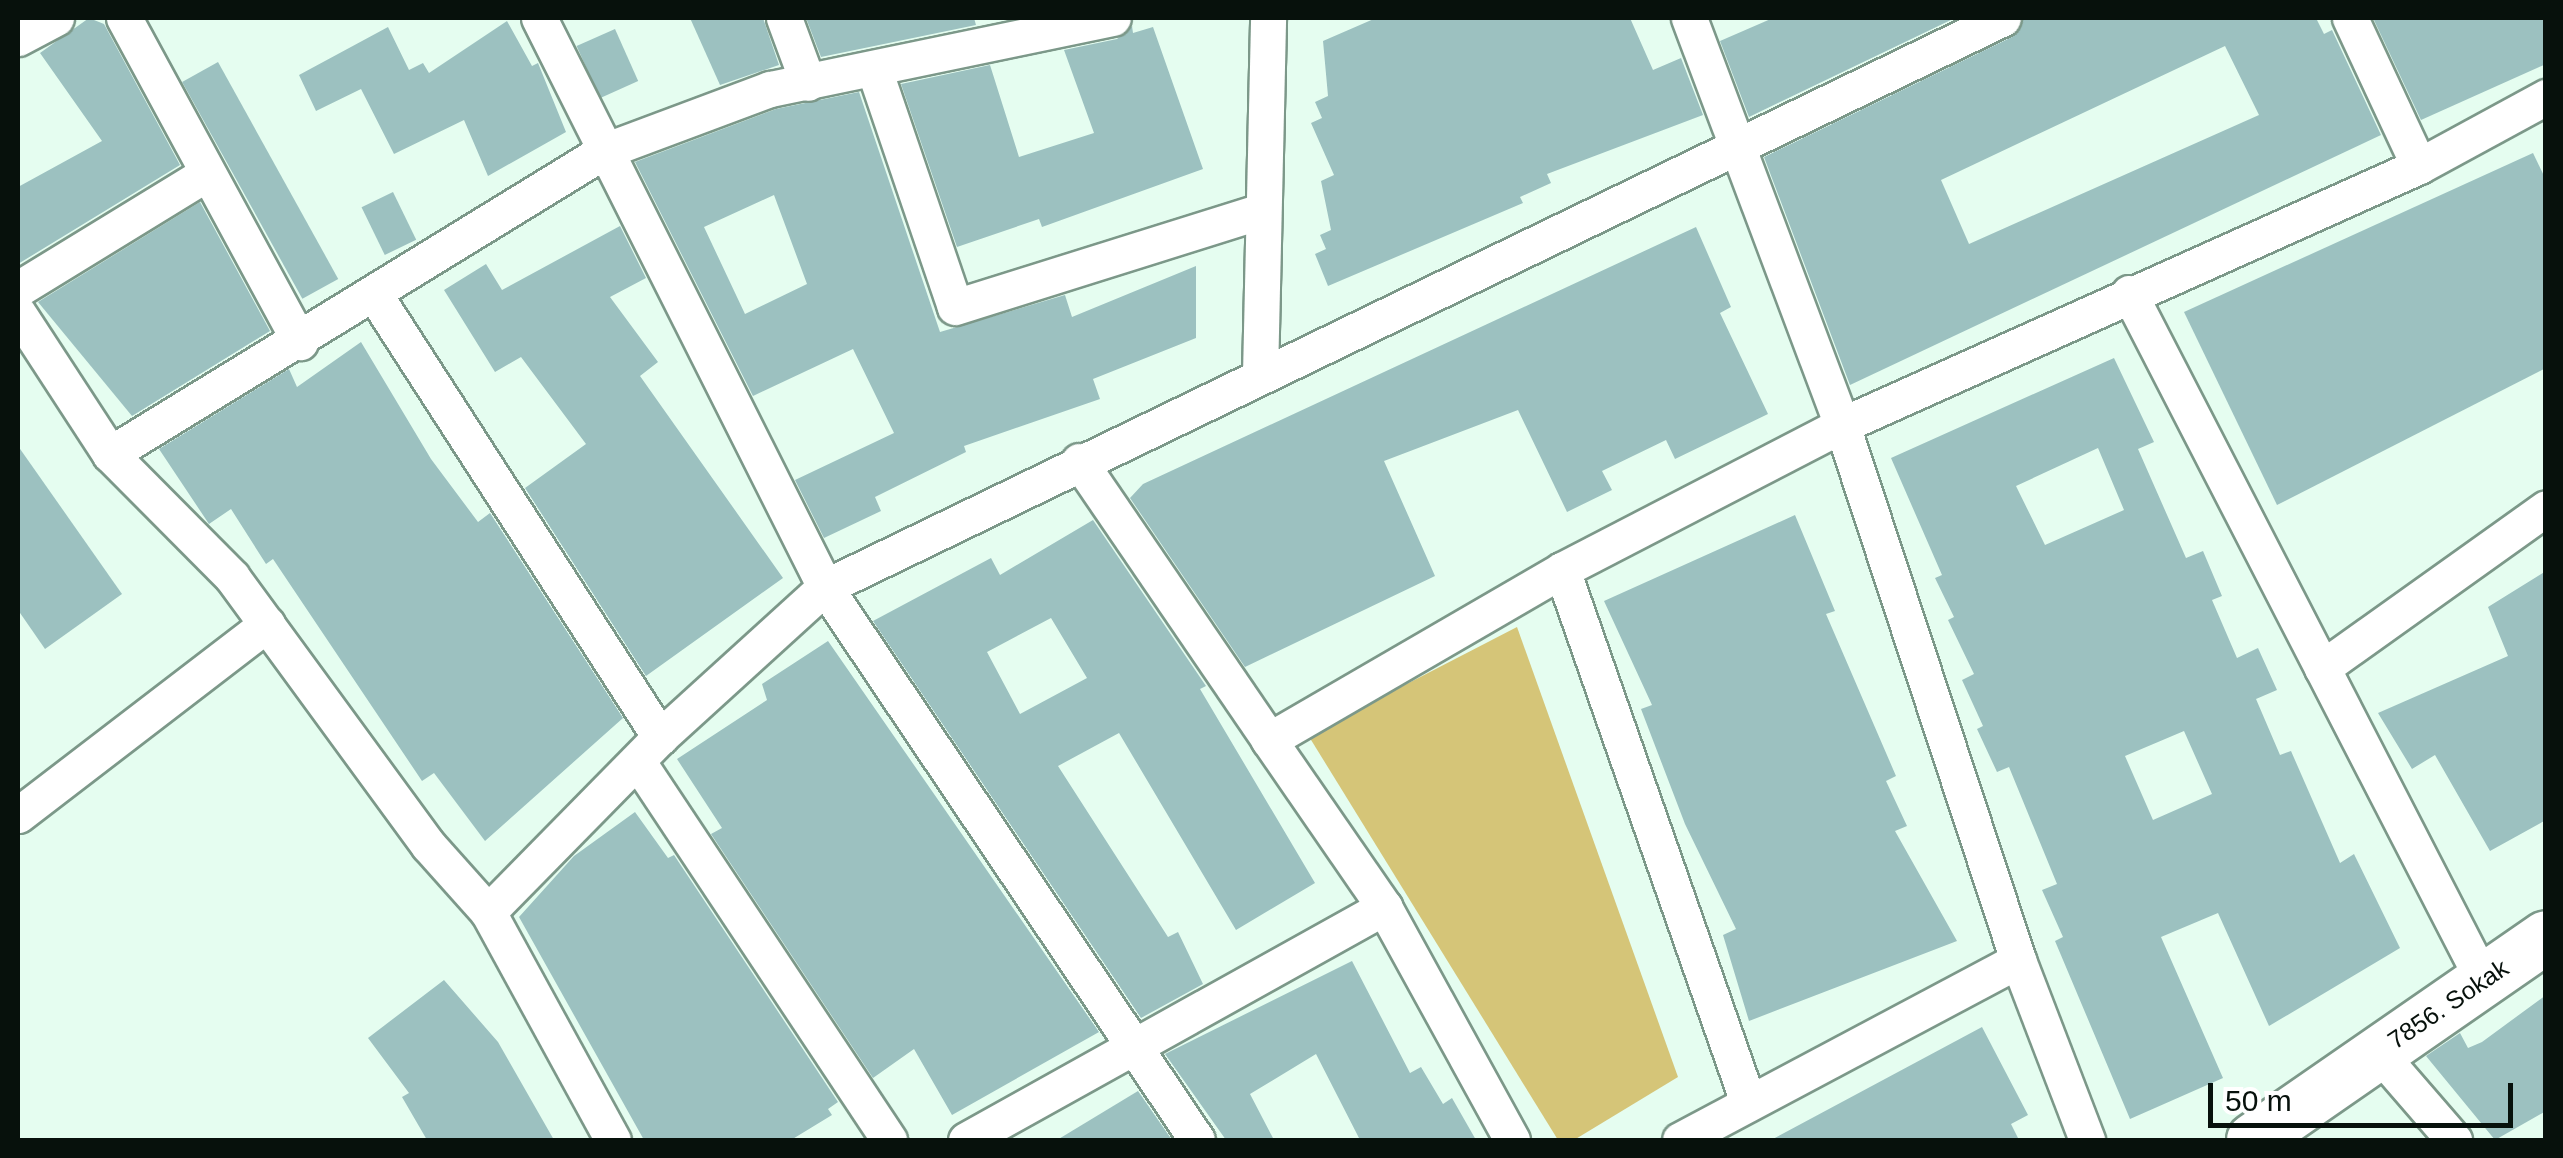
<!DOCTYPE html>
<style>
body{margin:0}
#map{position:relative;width:2563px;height:1158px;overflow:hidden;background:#e5fdf0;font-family:Arial,sans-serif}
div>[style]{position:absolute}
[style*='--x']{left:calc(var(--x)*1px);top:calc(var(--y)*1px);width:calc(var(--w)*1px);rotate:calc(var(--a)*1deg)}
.green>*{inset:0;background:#d5c578}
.building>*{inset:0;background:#9cc1c0;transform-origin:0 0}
.roads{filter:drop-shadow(2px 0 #7c9889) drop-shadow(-2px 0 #7c9889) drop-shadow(0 2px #7c9889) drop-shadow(0 -2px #7c9889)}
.street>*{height:35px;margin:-17.5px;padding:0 17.5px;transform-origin:17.5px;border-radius:17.5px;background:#fff}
.secondary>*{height:52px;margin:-26px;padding:0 26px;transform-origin:26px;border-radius:26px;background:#fff}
span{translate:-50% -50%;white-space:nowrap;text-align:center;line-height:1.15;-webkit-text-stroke:8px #fff;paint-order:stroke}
.street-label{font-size:25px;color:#07110c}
.frame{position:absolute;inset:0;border:20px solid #07110c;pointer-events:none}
.scale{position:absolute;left:2208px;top:1083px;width:305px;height:45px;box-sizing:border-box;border:5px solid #07110c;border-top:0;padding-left:12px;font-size:30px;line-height:35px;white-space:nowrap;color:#07110c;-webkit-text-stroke:8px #fff;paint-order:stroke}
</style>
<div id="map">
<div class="green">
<i style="clip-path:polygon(1517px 627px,1678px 1077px,1574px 1140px,1558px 1140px,1308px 735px)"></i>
</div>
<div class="building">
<i style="clip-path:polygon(89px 18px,104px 24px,180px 165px,18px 264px,18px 187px,102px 141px,40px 53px)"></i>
<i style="clip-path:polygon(690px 18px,763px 18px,779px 65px,720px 85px)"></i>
<i style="clip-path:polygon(806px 18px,974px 18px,976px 25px,821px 57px)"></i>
<i style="clip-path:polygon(1376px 18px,1630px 18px,1653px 70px,1681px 58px,1703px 115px,1547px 174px,1551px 183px,1520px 197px,1523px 203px,1328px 286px,1315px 254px,1326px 249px,1320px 235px,1331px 230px,1321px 181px,1334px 175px,1311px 123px,1322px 118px,1315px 102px,1328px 96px,1323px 41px)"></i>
<i style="clip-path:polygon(1773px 18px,1955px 18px,1749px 117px,1720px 41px)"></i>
<i style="clip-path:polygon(evenodd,2024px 18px,2316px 18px,2324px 34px,2332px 30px,2381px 135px,1850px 385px,1764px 157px,2012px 37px,2024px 18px,2225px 46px,2259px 115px,1969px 244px,1941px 180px,2225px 46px)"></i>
<i style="clip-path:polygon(2373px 18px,2546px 18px,2546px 64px,2421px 120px)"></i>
<i style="clip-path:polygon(507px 21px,532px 66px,538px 63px,566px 132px,488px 176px,464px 120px,394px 154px,361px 89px,316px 111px,299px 75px,388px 27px,409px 70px,423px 63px,429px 73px)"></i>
<i style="clip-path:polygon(1132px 26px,1133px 33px,1153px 27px,1203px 169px,1042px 227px,1039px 219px,957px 247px,901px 84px,990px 65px,1019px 157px,1094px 133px,1064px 50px,1117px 39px)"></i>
<i style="left:615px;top:29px;width:57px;height:42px;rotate:66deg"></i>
<i style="left:218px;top:62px;width:248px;height:41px;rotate:61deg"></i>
<i style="clip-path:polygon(evenodd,859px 92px,940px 332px,1065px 295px,1072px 317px,1196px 266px,1196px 338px,1093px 379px,1100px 399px,964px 446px,966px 452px,875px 497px,881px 511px,824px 538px,795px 480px,894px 433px,853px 349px,753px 396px,635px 162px,776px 109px,859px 92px,774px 195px,807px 284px,745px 314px,704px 227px,774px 195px)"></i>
<i style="clip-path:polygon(2533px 153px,2546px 180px,2546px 368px,2277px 505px,2184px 312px)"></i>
<i style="left:393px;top:192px;width:53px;height:35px;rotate:64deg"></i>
<i style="clip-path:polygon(200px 202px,270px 331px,132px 416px,38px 302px)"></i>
<i style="clip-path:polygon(620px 226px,646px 278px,610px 297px,658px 362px,640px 376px,783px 578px,646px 676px,525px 488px,586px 444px,521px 357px,495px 372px,444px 290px,486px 264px,502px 290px)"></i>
<i style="clip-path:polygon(1696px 227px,1731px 307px,1720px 313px,1768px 414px,1675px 459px,1666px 440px,1602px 471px,1612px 490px,1567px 512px,1518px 410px,1384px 461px,1435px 576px,1245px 667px,1130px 498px,1143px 484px)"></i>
<i style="clip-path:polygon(361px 342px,431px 459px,478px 522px,490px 513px,623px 718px,485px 841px,434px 773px,422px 781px,273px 559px,266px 564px,231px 509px,209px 524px,159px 449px,289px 369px,297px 387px)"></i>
<i style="clip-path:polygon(evenodd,2114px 358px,2154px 442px,2138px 449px,2186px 558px,2203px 551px,2222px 596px,2212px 600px,2237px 658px,2258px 648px,2277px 690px,2256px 699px,2280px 755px,2291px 751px,2340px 863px,2354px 854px,2400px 948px,2269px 1026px,2218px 913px,2161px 937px,2223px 1078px,2130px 1119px,2055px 941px,2063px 937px,2042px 890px,2057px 884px,2009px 767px,1997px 772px,1977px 729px,1983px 726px,1962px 680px,1974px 674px,1948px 620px,1954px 617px,1935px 578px,1942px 575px,1891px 458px,2114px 358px,2098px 448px,2124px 510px,2045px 545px,2016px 486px,2098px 448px,2114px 358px,2184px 731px,2212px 794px,2153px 820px,2125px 756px,2184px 731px)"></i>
<i style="clip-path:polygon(18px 446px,122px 594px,45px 649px,18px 610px)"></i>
<i style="clip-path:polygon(1795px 515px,1835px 611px,1826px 614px,1896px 776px,1886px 781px,1907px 826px,1895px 831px,1957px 941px,1749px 1021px,1723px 935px,1736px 929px,1685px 824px,1641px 709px,1652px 705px,1604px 601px)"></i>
<i style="clip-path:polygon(evenodd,1093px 520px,1206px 686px,1200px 689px,1315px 883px,1236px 930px,1119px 733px,1058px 766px,1168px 937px,1178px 932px,1203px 984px,1141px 1018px,873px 621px,991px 558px,1000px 575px,1093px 520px,1051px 618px,1087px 678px,1020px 714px,987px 652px,1051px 618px)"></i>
<i style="clip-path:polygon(2546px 571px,2546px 820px,2490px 851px,2435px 755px,2412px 769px,2378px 713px,2508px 656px,2488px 607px)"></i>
<i style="clip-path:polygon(828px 641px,1099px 1032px,952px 1115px,914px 1049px,873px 1078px,711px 834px,722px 828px,677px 759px,767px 700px,762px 684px)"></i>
<i style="clip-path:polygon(635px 812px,668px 858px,674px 855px,838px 1102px,828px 1109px,832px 1115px,791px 1140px,644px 1140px,519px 917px,574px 856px)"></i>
<i style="clip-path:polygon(1352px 961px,1410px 1073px,1421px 1067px,1443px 1104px,1452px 1098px,1476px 1140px,1360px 1140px,1316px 1054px,1250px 1094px,1274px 1140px,1226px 1140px,1165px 1054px)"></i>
<i style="clip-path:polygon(444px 980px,498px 1042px,554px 1140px,427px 1140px,402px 1097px,409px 1093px,368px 1038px)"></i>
<i style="clip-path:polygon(2546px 995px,2546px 1111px,2495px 1140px,2426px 1056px,2460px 1033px,2468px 1048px,2482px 1042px)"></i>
<i style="clip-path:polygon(1982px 1027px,2028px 1115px,2011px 1124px,2019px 1140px,1771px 1140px)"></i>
<i style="clip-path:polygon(1138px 1091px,1172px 1140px,1057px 1140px)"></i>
</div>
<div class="roads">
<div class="street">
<i style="--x:124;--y:18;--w:369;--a:61.5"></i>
<i style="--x:539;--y:18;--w:637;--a:63.31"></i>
<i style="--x:825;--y:587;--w:666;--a:56.07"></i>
<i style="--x:784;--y:18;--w:69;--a:69.7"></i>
<i style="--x:1689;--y:18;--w:435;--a:69.4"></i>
<i style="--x:1842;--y:425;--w:563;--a:71.79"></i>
<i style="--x:2018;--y:960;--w:193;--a:69"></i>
<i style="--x:2350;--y:18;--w:163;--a:65"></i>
<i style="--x:18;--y:38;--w:43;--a:-27.8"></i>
<i style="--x:874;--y:69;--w:251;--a:71.2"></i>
<i style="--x:955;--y:307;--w:318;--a:-17.4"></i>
<i style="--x:18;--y:289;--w:218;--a:-31.5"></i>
<i style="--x:2129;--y:293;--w:775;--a:62.74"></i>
<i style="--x:376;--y:297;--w:524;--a:57.16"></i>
<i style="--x:18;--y:313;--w:168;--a:56.9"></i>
<i style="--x:110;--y:454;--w:173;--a:45.2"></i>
<i style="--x:232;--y:577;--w:333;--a:53.8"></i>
<i style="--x:429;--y:846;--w:89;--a:48.2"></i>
<i style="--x:488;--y:912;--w:260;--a:61.3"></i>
<i style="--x:1260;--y:375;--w:357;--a:-88.7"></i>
<i style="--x:110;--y:454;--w:580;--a:-31.52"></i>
<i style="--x:604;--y:151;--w:177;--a:-20.5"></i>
<i style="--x:770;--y:89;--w:350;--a:-11.7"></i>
<i style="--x:1079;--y:461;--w:338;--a:55.7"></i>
<i style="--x:1269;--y:740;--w:339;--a:-30.1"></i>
<i style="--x:1562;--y:570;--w:315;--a:-27.4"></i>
<i style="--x:1842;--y:425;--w:632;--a:-24.17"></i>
<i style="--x:2419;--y:166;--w:145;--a:-28.5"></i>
<i style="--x:1562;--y:570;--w:564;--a:70.73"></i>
<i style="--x:2322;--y:668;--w:275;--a:-35.5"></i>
<i style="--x:1269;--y:740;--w:203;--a:55.4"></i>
<i style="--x:1384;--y:907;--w:266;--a:61.2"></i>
<i style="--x:640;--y:765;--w:450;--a:56.4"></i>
<i style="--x:18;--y:815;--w:314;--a:-37.5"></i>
<i style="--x:488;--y:912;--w:245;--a:-45.5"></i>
<i style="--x:660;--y:737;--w:223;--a:-42.3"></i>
<i style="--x:825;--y:587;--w:1308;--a:-25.78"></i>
<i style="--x:2377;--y:1051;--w:118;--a:49.1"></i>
<i style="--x:966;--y:1140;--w:479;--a:-29.1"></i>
<i style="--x:1680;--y:1140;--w:383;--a:-28"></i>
</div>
<div class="secondary">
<i style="--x:2253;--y:1140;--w:356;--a:-34.7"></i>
</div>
</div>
<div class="street-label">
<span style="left:2448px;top:1004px;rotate:-34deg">7856. Sokak</span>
</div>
<div class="frame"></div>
<div class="scale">50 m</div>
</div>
